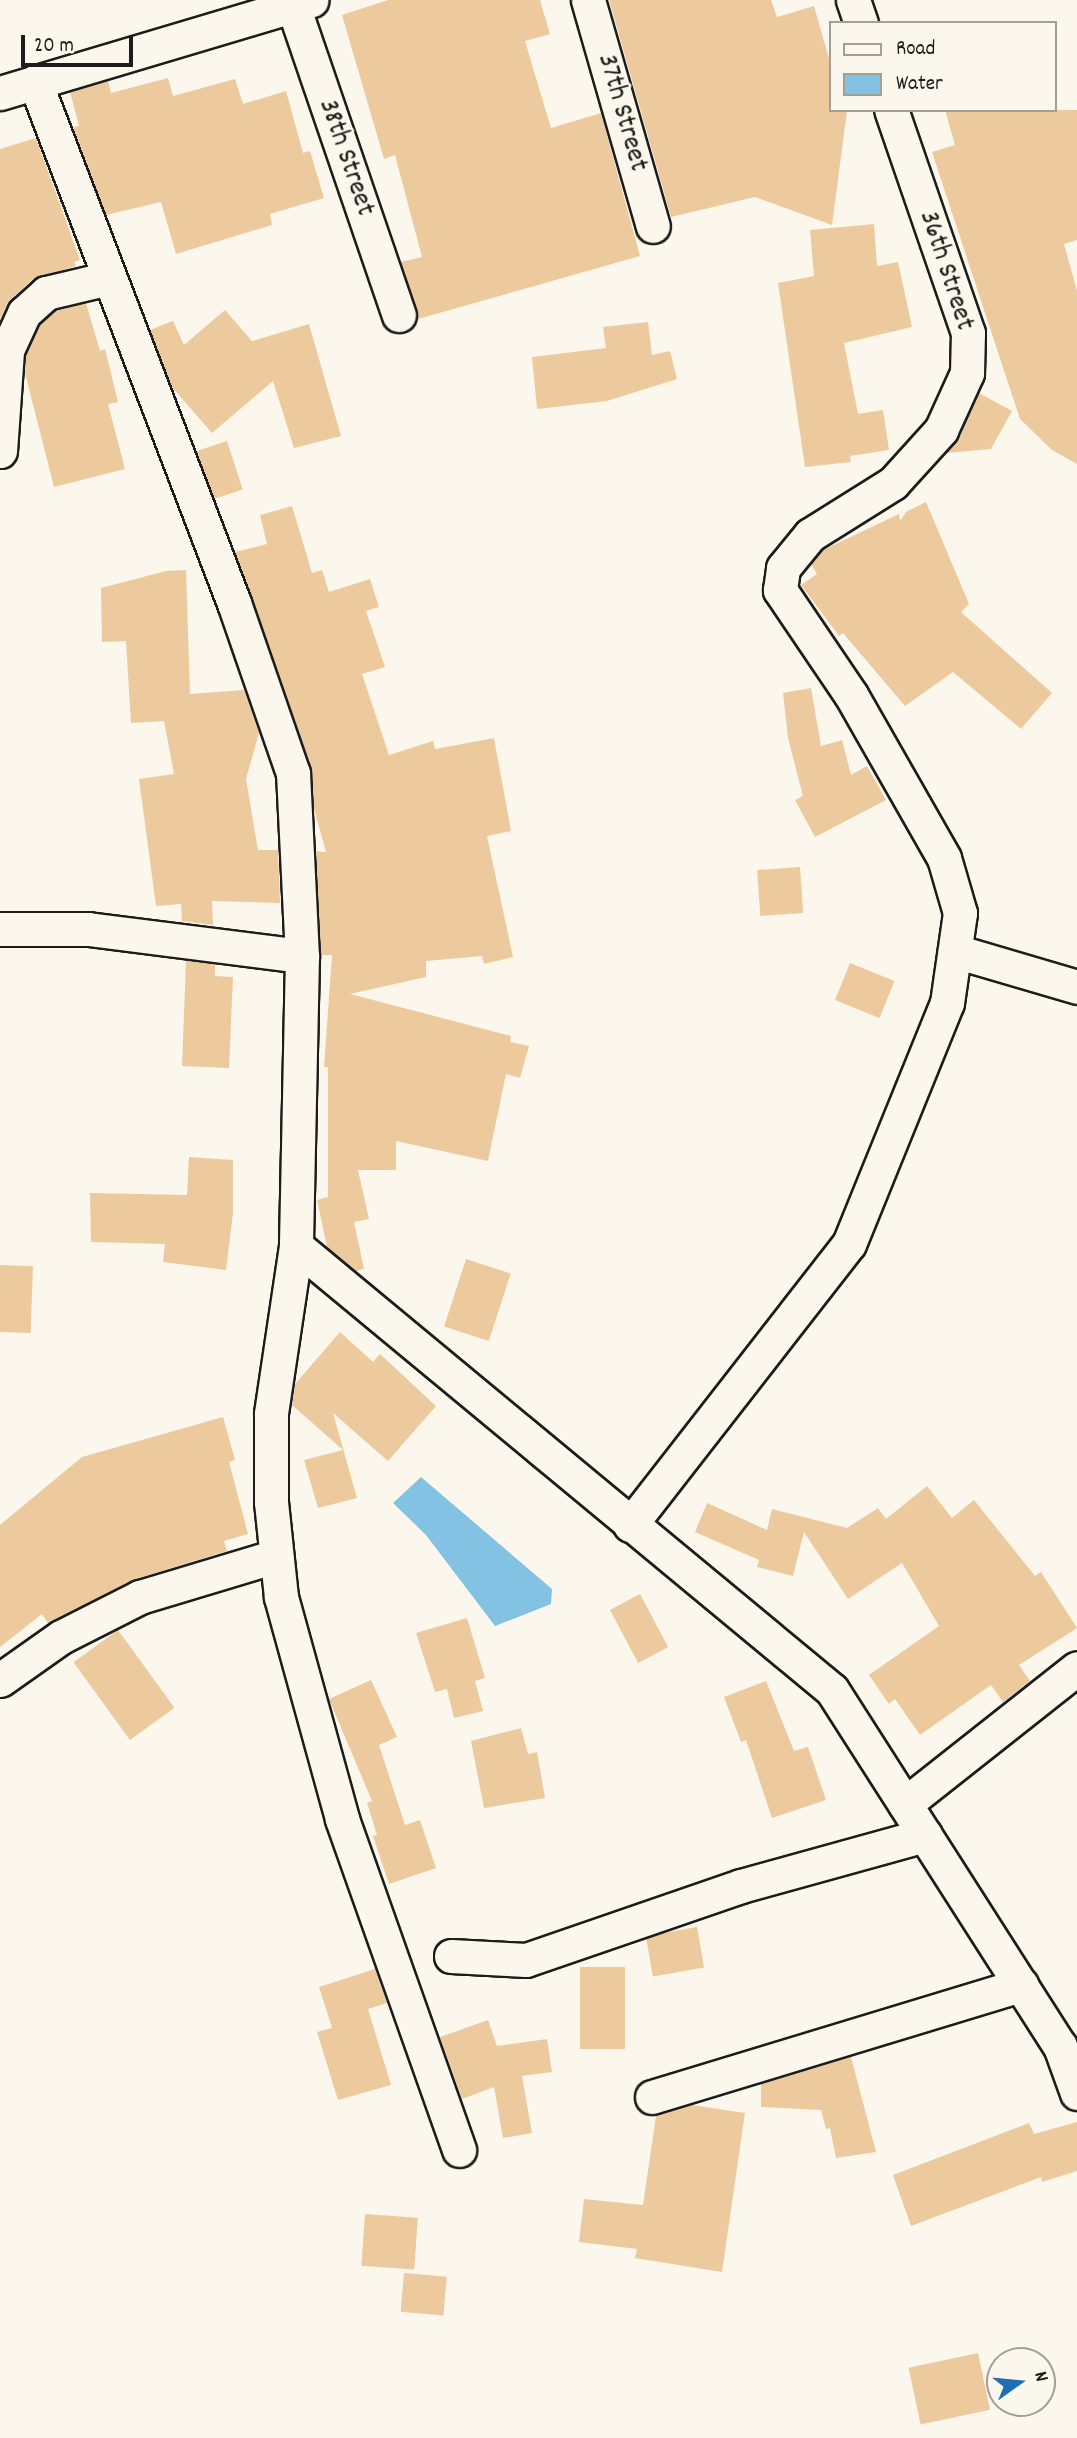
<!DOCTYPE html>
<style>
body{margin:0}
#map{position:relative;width:1077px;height:2438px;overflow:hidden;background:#fbf7ec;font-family:Dekko,sans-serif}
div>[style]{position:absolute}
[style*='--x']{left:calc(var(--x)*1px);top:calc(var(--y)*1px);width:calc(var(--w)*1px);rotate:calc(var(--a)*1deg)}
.water>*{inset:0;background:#83c2e3}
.building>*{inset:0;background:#edca9e;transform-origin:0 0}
.roads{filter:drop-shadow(2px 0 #1c1c1c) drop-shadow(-2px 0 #1c1c1c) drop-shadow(0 2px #1c1c1c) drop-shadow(0 -2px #1c1c1c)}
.minor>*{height:33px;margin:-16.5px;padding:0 16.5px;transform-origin:16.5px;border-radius:16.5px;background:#fbf7ec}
span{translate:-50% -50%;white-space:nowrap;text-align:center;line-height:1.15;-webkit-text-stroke:5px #fbf7ec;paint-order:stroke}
.street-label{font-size:28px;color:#1c1c1c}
.legend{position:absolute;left:829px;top:21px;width:228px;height:91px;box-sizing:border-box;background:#fbf7ec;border:2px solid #a29f99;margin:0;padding:9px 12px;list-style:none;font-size:21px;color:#1c1c1c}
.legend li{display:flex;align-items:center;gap:14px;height:35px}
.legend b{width:35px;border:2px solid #a29f99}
.north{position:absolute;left:986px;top:2347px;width:70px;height:70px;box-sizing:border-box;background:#fbf7ec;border:2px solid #a29f99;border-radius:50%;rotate:75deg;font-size:19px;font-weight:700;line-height:28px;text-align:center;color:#1c1c1c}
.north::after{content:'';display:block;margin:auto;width:24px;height:32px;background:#1f6fb2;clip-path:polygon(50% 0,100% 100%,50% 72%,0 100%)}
.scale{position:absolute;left:21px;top:35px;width:112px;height:32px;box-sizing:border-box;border:4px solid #1c1c1c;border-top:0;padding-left:9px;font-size:21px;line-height:24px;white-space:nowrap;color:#1c1c1c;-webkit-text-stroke:5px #fbf7ec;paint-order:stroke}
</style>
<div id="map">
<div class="water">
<i style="clip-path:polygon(421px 1477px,552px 1589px,551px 1604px,495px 1626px,426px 1535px,393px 1503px)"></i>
</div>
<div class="building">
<i style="clip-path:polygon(388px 0,540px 0,550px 34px,525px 41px,551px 128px,601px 113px,640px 256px,418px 319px,401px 262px,422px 257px,395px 155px,384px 159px,342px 15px)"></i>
<i style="clip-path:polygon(609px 0,771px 0,777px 17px,814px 6px,830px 62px,830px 110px,847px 111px,832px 225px,755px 197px,671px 217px)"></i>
<i style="clip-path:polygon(168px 78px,173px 96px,235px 79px,243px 104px,286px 91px,303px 153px,310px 151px,324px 198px,270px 214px,272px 225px,176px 254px,161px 202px,106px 215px,73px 127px,79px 126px,70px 92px,108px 81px,111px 93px)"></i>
<i style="clip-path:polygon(945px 110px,1077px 110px,1077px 240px,1064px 244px,1077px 291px,1077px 464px,1052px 450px,1020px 419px,932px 152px,955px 145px)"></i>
<i style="clip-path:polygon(36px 138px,80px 260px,74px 262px,76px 266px,33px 279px,11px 299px,0 319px,0 149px)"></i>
<i style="clip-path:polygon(874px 224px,877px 266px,898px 262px,912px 327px,844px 343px,858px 414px,883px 410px,889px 450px,850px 456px,851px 462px,805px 467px,778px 283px,814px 276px,810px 230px)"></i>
<i style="clip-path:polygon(86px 303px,100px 351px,105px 349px,118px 402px,108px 404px,125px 469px,54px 487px,25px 373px,26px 355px,40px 325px,55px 311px)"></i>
<i style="clip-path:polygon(225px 310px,252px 341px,309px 324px,341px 436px,294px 448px,273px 381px,212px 433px,172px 387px,150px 330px,173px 321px,184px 345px)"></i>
<i style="clip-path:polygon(648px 322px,652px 355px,670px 351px,677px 379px,607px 401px,537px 409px,532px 357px,606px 348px,603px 327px)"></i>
<i style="clip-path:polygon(979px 393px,1012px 411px,991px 449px,946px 453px,959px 438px)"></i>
<i style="left:227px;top:441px;width:51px;height:32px;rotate:72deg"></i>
<i style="clip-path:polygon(926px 502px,969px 604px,961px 612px,1052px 693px,1021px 729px,953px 672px,905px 706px,843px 633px,839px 636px,801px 585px,817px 574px,811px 564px,823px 550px,899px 514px,900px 521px,906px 512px)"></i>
<i style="clip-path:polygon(292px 506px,312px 573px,322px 570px,329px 592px,370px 579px,379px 607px,366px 611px,385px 667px,362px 674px,389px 755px,433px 741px,435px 749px,494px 738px,511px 831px,487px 836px,513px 957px,484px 964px,482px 956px,426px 961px,426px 977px,350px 994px,511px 1036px,510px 1042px,529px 1046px,520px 1078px,506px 1074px,488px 1161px,396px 1141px,396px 1170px,358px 1170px,369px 1219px,354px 1222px,364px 1269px,356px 1271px,327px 1247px,317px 1200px,328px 1197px,328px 1067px,324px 1067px,332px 955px,321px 955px,316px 851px,326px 852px,314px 809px,311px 767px,235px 552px,267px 544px,260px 515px)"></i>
<i style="clip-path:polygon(186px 570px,190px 694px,244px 690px,259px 733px,246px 779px,258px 850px,278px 850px,280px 903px,212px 901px,213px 925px,182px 921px,181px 904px,156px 906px,139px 779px,174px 774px,164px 721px,131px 723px,126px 641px,102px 642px,101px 588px,166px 571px)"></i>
<i style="clip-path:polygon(811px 688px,821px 746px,842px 740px,851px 775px,867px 766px,886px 800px,815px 837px,795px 800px,803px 796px,788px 738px,783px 693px)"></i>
<i style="left:800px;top:867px;width:46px;height:43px;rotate:86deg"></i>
<i style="clip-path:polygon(186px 961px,215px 964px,215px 976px,233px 977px,229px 1068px,182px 1066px)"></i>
<i style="left:850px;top:963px;width:48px;height:40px;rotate:22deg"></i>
<i style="clip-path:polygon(189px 1157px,233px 1160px,233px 1213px,226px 1270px,163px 1262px,165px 1244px,91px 1242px,90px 1193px,187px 1195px)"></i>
<i style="left:466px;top:1259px;width:47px;height:71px;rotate:18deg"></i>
<i style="left:0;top:1265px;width:33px;height:67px;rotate:2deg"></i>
<i style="clip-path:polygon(340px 1332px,373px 1362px,380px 1354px,436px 1406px,388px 1461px,333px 1413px,357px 1498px,318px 1508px,304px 1460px,343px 1450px,292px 1405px,295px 1384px)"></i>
<i style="clip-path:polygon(223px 1417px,235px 1460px,229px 1462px,248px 1534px,224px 1541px,227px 1551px,132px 1580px,48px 1623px,42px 1614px,0 1647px,0 1525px,82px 1457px)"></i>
<i style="clip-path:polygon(927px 1486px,952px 1518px,974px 1500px,1035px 1576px,1041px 1572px,1077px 1628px,1019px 1665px,1030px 1681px,1003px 1702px,991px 1685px,920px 1735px,895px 1699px,889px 1704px,869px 1675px,939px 1626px,902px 1563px,848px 1599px,804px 1532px,793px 1576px,757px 1567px,759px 1560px,695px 1532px,707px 1503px,767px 1530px,772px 1509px,847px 1528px,878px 1508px,886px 1519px)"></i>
<i style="left:640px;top:1594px;width:60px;height:34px;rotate:62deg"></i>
<i style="clip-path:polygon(467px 1618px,485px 1678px,475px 1681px,483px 1711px,454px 1718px,447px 1689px,435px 1692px,416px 1633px)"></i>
<i style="left:118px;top:1630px;width:96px;height:55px;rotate:54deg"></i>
<i style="clip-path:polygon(371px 1680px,397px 1737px,379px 1745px,405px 1825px,420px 1820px,436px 1868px,389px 1884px,373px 1836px,377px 1835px,367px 1803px,372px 1801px,329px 1699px)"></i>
<i style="clip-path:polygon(766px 1681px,794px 1751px,808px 1747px,826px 1800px,772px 1818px,746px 1740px,741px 1742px,724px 1697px)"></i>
<i style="clip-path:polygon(521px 1728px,528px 1754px,537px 1752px,545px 1798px,484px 1808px,471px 1741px)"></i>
<i style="left:697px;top:1927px;width:41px;height:52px;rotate:80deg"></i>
<i style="left:580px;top:1967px;width:45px;height:82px"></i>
<i style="clip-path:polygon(375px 1969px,387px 2003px,368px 2009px,391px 2085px,338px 2100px,317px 2032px,332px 2028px,319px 1987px)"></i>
<i style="clip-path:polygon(488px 2020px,497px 2046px,547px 2039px,552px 2072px,522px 2076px,532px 2133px,503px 2138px,494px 2087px,462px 2099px,440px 2037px)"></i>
<i style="clip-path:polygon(851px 2057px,876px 2152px,836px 2158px,830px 2128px,826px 2129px,821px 2110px,761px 2107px,761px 2084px)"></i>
<i style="clip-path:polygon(692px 2105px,745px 2113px,722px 2272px,635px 2258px,637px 2249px,579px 2242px,584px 2199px,643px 2205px,656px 2116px)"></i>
<i style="clip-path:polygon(1077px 2122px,1077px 2171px,1042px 2182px,1041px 2177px,911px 2226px,893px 2175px,1029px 2123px,1034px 2134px)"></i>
<i style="left:365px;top:2214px;width:53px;height:52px;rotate:4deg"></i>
<i style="left:404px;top:2273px;width:43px;height:39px;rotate:5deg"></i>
<i style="left:978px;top:2353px;width:58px;height:71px;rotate:78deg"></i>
</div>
<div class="roads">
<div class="minor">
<i style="--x:291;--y:0;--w:333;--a:71.1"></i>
<i style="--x:588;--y:0;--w:235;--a:74"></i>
<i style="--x:853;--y:0;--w:24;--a:71"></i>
<i style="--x:35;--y:82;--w:558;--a:69.1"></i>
<i style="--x:234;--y:603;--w:180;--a:70.9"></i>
<i style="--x:293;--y:773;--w:183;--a:87.2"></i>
<i style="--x:302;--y:956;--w:290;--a:91.2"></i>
<i style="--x:296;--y:1246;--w:170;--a:98.5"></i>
<i style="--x:271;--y:1414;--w:88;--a:90"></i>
<i style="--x:271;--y:1502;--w:96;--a:84"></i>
<i style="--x:281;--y:1597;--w:230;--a:74.6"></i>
<i style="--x:342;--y:1819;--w:351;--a:70.5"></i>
<i style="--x:0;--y:93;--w:325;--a:-16.6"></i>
<i style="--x:0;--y:451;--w:101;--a:-86"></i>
<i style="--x:7;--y:350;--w:41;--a:-65.3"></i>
<i style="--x:24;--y:313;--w:30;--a:-42"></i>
<i style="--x:46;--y:293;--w:65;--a:-13.4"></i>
<i style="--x:0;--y:929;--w:88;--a:0"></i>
<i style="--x:88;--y:929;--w:216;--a:7.2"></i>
<i style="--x:955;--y:951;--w:127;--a:16.4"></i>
<i style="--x:296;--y:1246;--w:696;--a:39.64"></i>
<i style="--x:832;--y:1690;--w:423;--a:57.4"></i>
<i style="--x:1060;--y:2046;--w:50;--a:70.1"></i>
<i style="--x:630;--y:1525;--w:356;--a:-52.1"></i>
<i style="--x:849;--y:1244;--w:260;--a:-67.9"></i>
<i style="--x:947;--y:1003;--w:91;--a:-81.8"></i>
<i style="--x:960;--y:913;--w:57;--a:-106.2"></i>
<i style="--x:944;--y:858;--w:188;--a:-119.7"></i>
<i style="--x:851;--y:695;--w:127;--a:-124.1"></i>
<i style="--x:780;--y:590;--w:22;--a:-82"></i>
<i style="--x:783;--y:568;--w:43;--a:-50.7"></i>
<i style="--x:810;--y:535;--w:98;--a:-32.1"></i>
<i style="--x:893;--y:483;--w:72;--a:-47.8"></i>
<i style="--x:941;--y:430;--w:63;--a:-65.5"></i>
<i style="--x:967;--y:373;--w:40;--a:-88.6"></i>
<i style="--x:968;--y:333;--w:236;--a:-109"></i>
<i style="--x:0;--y:1680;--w:75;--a:-35.2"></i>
<i style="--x:61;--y:1637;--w:89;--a:-26.9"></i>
<i style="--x:140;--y:1597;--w:142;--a:-16.8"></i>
<i style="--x:905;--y:1804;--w:219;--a:-38.3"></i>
<i style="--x:451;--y:1956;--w:75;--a:3.1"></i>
<i style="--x:526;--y:1960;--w:227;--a:-19"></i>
<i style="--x:741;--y:1886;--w:191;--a:-15.5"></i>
<i style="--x:652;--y:2097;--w:386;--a:-16.9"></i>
</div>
</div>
<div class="street-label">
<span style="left:621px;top:113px;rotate:74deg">37th Street</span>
<span style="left:345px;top:158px;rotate:71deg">38th Street</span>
<span style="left:945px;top:271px;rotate:72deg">36th Street</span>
</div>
<ul class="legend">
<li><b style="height:9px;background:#fbf7ec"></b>Road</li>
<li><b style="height:19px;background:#83c2e3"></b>Water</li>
</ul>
<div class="north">N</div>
<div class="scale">20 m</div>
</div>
